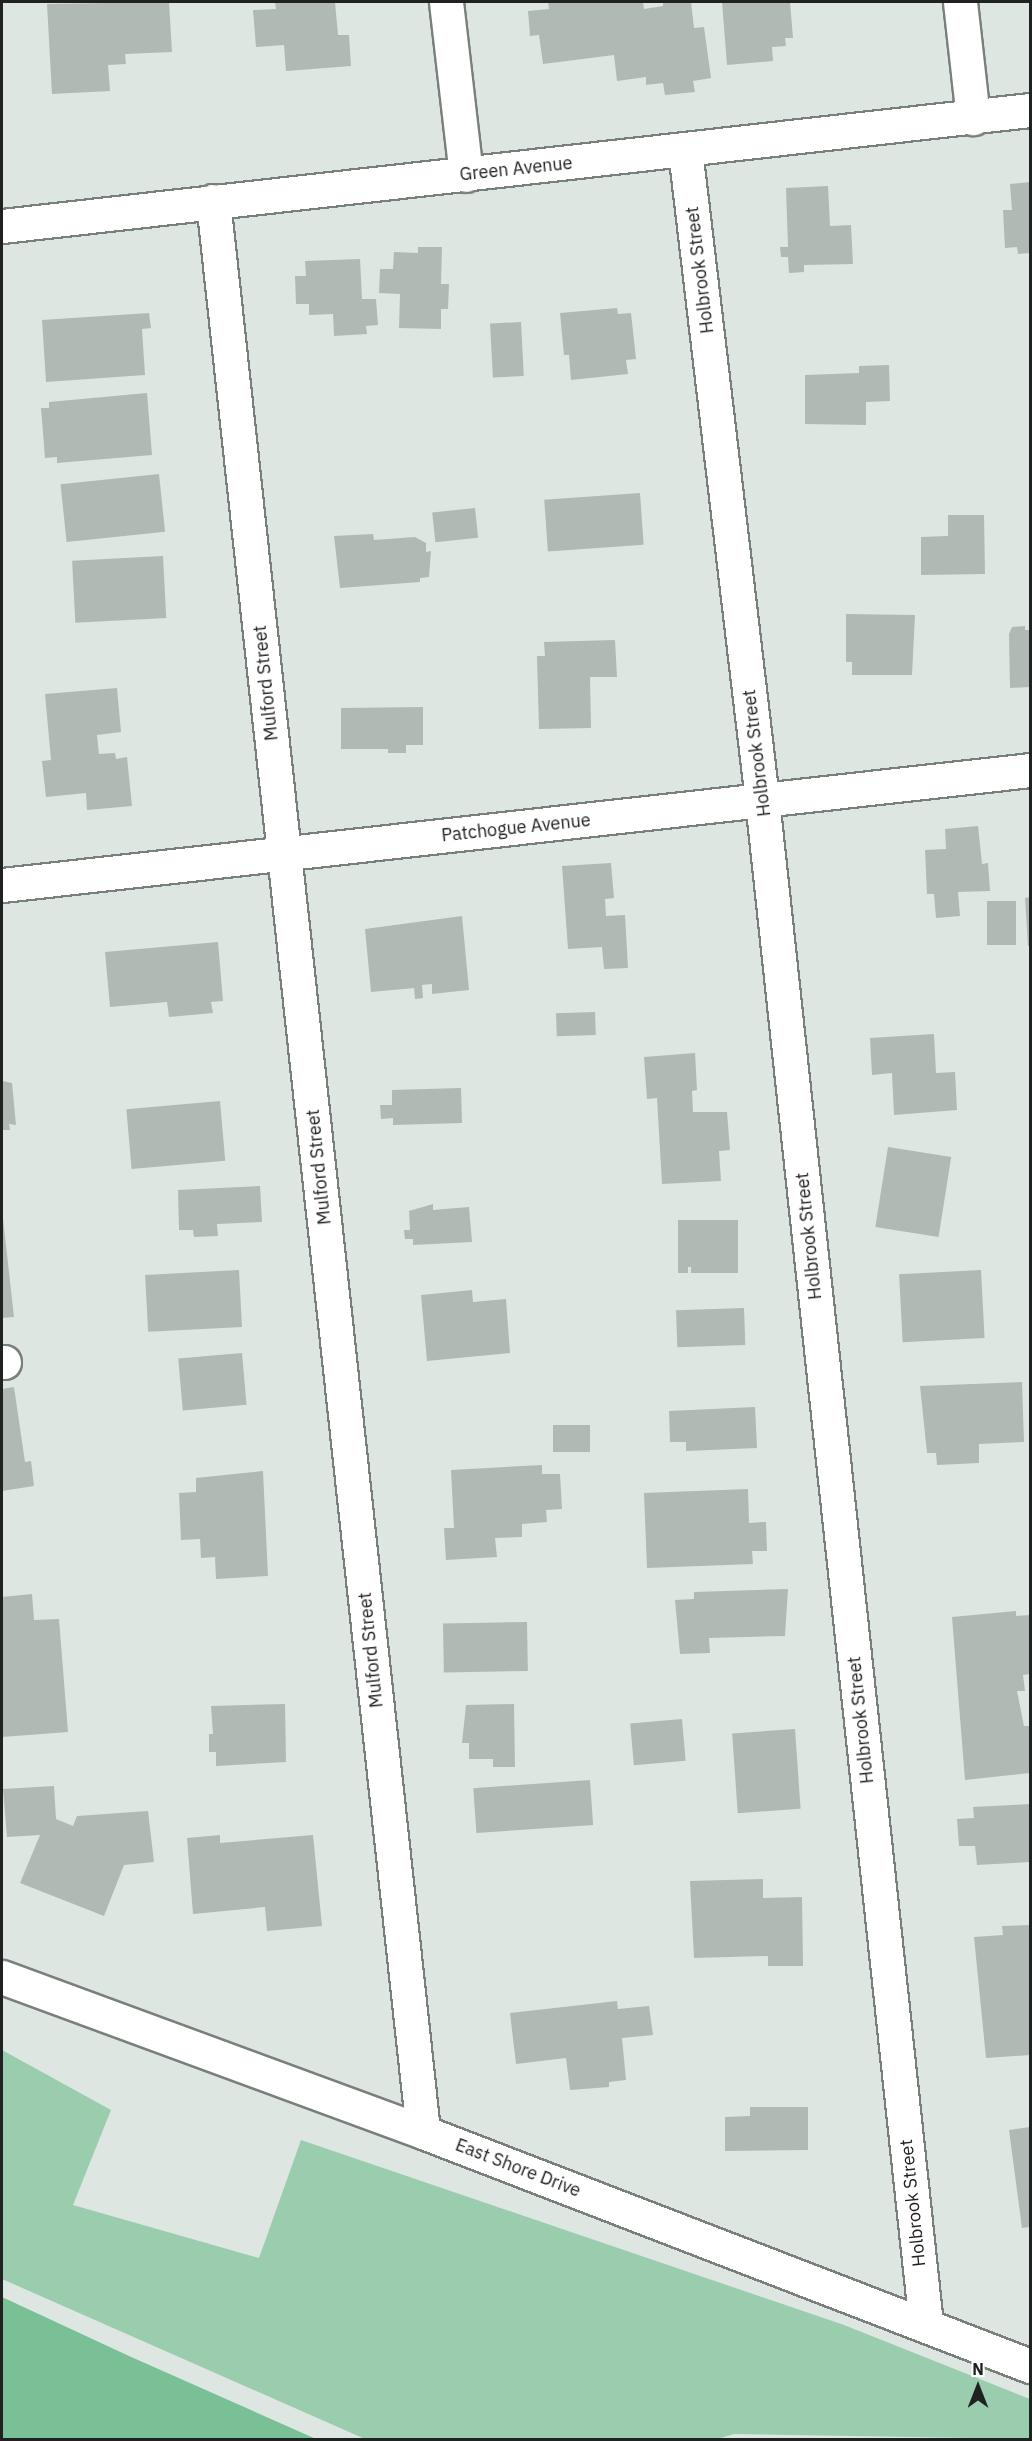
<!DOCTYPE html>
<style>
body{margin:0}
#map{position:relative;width:1032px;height:2441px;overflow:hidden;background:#dee6e1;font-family:"IBM Plex Sans",sans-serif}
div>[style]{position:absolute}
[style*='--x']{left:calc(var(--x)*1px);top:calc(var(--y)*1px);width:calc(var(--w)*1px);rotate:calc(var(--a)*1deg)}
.green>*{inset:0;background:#9accae}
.water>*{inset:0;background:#79c097}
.building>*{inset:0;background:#b1b9b4;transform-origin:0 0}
.roads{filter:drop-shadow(2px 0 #79807b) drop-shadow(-2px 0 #79807b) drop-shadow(0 2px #79807b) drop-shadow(0 -2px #79807b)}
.minor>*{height:33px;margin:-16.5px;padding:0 16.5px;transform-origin:16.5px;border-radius:16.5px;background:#fff}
span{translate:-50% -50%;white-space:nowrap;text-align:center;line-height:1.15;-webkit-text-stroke:4.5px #fff;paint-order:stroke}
.street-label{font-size:18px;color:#202221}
.frame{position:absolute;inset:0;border:3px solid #202221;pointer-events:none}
.north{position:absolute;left:948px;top:2357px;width:60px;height:60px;-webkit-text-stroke:4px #fff;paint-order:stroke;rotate:0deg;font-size:16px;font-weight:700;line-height:24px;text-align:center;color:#202221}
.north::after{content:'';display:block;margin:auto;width:21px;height:27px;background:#202221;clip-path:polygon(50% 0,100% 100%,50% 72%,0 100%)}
</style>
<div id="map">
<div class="green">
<i style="clip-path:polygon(2px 2050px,111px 2110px,73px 2205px,259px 2258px,301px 2140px,844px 2325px,1030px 2399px,1030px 2439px,734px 2434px,714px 2440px,365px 2439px,2px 2279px)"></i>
</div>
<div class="water">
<i style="clip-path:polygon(2px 2297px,129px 2356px,316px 2439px,2px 2439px)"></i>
</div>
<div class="building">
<i style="clip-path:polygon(169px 2px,172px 52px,125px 54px,126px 64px,108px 65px,110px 91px,52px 94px,47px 4px)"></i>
<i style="clip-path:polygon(275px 2px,335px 2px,338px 35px,349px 35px,351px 66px,286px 71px,284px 45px,256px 47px,253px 10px,276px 9px)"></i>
<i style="clip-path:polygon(548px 2px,643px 2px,644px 9px,663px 6px,663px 2px,691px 2px,694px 28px,704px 27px,711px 78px,693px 81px,695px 92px,665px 95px,663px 83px,646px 85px,646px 77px,617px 81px,614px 55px,543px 64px,539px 35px,530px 36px,528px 11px,549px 9px)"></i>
<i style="clip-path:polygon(722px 2px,790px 2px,793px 38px,785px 38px,786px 46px,772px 47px,773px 61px,727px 65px)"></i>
<i style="clip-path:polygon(1030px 182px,1030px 253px,1018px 254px,1017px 247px,1005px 248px,1003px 210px,1012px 210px,1010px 184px)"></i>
<i style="clip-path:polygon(828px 186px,830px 226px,851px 225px,853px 264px,804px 265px,804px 272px,789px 273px,788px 257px,781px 257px,780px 247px,788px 247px,786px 188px)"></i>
<i style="clip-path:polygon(418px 247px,442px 247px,441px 284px,449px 284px,448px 309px,441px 309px,441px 329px,399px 328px,400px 294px,379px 293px,380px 269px,393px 269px,394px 252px,418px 253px)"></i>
<i style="clip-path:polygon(360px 259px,362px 299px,376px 299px,378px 325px,366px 326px,367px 334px,334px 336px,333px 314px,309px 315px,309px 304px,296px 304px,295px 276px,306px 276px,305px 261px)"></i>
<i style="clip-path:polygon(617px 308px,618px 314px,631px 313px,636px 359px,626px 360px,628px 374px,571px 380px,569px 355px,564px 355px,560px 313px)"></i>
<i style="clip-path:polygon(149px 313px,151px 328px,142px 329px,145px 375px,46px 382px,42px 320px)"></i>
<i style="left:521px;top:322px;width:54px;height:31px;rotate:87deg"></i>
<i style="clip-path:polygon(889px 365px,890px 401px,866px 402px,866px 425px,805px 424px,805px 375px,859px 373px,859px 366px)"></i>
<i style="clip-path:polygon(147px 393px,152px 455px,57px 463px,57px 457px,45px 458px,41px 408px,49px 408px,49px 402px)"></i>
<i style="left:159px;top:474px;width:58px;height:99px;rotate:84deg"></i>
<i style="left:640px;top:493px;width:52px;height:96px;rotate:86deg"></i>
<i style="left:475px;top:508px;width:30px;height:43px;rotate:84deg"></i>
<i style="clip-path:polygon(948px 515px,984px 515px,985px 574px,921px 575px,921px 537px,948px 536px)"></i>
<i style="clip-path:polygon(373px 534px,374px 540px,415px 537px,426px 543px,426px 552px,431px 551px,429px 577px,420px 578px,420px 582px,340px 588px,334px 536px)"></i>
<i style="left:163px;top:556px;width:62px;height:91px;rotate:87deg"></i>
<i style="clip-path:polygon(846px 614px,915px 615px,912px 675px,852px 675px,852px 662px,846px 662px)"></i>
<i style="clip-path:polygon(1025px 626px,1025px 630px,1030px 630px,1030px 687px,1010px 688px,1009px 634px,1012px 627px)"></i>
<i style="clip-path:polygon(615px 640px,617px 677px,590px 677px,591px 728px,539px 729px,537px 656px,545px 656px,544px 642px)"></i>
<i style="clip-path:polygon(117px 688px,121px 732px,97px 735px,99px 754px,115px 753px,116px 759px,127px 757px,132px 806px,87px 810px,86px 793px,46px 797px,42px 761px,51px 760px,45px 694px)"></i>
<i style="clip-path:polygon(423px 707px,423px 745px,406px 745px,406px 753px,388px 753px,388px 749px,341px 749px,341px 708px)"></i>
<i style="clip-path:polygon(978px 826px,982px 864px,988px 863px,990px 891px,958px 892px,960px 916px,936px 918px,934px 894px,927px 894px,925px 850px,946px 849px,945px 829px)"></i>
<i style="clip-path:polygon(611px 863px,614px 898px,605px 899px,606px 916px,625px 915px,628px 968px,604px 969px,602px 947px,568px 949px,562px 866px)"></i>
<i style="clip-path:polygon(1030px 897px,1030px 946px,1028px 946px,1025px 898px)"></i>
<i style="left:987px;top:901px;width:29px;height:44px"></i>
<i style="clip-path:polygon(462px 916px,469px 990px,432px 994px,432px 984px,422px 985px,423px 998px,415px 999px,414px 988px,371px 992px,365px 929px)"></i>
<i style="clip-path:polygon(218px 942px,223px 1001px,211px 1002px,213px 1013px,169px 1017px,167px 1002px,110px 1007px,105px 952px)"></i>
<i style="left:595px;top:1012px;width:23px;height:39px;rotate:88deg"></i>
<i style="clip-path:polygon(934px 1034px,936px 1073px,955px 1072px,957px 1110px,894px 1115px,892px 1073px,872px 1075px,870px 1038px)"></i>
<i style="clip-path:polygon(695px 1053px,697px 1090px,692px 1091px,693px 1112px,727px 1112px,730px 1150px,719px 1151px,721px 1181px,662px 1184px,657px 1098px,647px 1099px,644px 1057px)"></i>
<i style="clip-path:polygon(2px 1081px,12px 1083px,16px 1125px,9px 1124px,10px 1130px,2px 1130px)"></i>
<i style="clip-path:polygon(461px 1088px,462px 1123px,393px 1125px,393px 1118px,381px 1119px,380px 1105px,392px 1105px,392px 1090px)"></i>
<i style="left:220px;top:1101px;width:60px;height:94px;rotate:85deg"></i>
<i style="left:888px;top:1147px;width:64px;height:81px;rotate:9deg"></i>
<i style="clip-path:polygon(260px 1186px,262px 1222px,217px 1224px,218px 1236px,194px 1237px,193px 1230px,179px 1230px,178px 1190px)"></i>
<i style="clip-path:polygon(433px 1204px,433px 1210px,469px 1207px,472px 1242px,413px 1245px,413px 1239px,405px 1239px,404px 1230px,410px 1230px,409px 1211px)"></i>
<i style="clip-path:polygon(2px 1210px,14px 1317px,2px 1318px)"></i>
<i style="clip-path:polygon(678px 1220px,738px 1220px,738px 1273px,691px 1273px,691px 1267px,688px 1267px,688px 1273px,678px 1273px)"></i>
<i style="left:239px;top:1270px;width:57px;height:94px;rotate:87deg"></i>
<i style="left:981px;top:1270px;width:68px;height:82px;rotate:87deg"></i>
<i style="clip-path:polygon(472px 1290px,473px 1302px,506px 1299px,510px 1353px,427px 1361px,421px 1295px)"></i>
<i style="left:744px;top:1308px;width:37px;height:68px;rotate:88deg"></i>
<i style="left:242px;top:1353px;width:52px;height:64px;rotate:85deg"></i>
<i style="clip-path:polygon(1022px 1382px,1024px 1442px,979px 1444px,979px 1463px,937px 1465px,936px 1453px,927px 1453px,920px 1386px)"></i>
<i style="clip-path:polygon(14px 1387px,25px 1462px,31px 1461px,34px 1486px,2px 1491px,2px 1389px)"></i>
<i style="clip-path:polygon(755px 1407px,757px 1448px,686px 1451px,686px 1442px,670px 1442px,669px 1411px)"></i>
<i style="left:553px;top:1425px;width:37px;height:27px"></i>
<i style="clip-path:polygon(542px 1465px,542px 1474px,560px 1474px,562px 1509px,546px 1510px,547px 1522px,522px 1524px,522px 1537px,495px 1538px,497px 1557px,446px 1560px,444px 1528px,454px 1528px,451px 1470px)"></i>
<i style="clip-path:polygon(263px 1471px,268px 1576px,216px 1579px,215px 1557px,201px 1558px,200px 1539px,181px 1540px,179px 1493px,196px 1492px,196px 1478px)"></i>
<i style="clip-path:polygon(748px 1489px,749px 1523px,766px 1522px,767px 1551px,752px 1551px,753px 1564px,647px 1568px,644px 1493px)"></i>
<i style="clip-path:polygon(788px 1589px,785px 1636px,709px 1638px,710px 1653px,680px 1654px,675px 1600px,694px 1599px,694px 1592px)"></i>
<i style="clip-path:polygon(32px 1594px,34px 1620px,59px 1619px,68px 1732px,2px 1737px,2px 1597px)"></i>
<i style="clip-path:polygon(1016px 1611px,1016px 1616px,1030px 1615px,1030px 1674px,1023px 1675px,1025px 1691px,1017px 1691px,1024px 1726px,1030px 1726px,1030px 1773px,965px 1780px,952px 1617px)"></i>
<i style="left:527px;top:1622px;width:49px;height:84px;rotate:89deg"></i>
<i style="clip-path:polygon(285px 1704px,286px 1762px,216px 1766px,216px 1752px,209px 1752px,209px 1734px,213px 1734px,211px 1706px)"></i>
<i style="clip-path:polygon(514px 1704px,515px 1767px,493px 1767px,493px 1759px,469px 1759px,469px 1743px,462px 1743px,466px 1705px)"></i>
<i style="left:682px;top:1719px;width:42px;height:52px;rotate:85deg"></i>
<i style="left:795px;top:1729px;width:80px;height:63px;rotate:86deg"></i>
<i style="left:590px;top:1780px;width:45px;height:117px;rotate:86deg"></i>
<i style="clip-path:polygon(54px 1786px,56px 1819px,73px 1826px,77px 1816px,148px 1811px,154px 1862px,124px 1865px,104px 1916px,20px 1883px,40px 1835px,7px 1837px,3px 1789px)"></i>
<i style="clip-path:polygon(1030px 1804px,1030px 1862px,977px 1865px,975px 1846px,959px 1846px,957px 1819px,974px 1818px,973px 1807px)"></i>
<i style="clip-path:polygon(220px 1835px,220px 1843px,313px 1835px,322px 1926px,267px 1931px,265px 1907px,193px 1914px,187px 1838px)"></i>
<i style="clip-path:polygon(763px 1879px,763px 1898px,802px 1897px,803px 1966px,768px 1966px,768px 1956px,694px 1958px,690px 1881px)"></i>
<i style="clip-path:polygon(1030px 1925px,1030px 2055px,986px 2058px,974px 1937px,1003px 1935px,1002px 1926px)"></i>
<i style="clip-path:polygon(617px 2001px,618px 2009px,649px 2006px,653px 2035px,622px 2038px,626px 2080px,609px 2082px,609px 2087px,570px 2090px,566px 2058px,516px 2064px,510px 2013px)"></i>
<i style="clip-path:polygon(750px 2107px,808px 2107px,808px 2150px,725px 2151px,725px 2117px,750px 2116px)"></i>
<i style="clip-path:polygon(1030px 2127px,1030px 2227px,1022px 2228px,1009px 2130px)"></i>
</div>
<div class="roads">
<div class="minor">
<i style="--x:446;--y:2;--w:174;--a:83.4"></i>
<i style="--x:960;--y:2;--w:117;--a:83.6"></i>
<i style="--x:685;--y:150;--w:655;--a:83.24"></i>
<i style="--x:762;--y:800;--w:1533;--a:83.86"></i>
<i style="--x:213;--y:201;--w:1942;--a:83.79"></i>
<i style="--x:2;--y:226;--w:1035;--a:-6.44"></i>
<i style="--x:2;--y:885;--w:1034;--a:-6.38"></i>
<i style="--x:2;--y:1362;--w:2;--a:0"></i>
<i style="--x:2;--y:1977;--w:449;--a:20.2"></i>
<i style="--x:423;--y:2132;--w:651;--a:21.08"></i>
</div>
</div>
<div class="street-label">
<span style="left:516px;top:169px;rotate:-6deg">Green Avenue</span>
<span style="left:700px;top:270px;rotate:-97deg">Holbrook Street</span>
<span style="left:266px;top:683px;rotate:-96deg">Mulford Street</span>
<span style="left:757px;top:753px;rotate:-97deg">Holbrook Street</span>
<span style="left:516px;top:828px;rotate:-6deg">Patchogue Avenue</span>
<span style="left:319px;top:1167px;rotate:-96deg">Mulford Street</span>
<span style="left:809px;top:1236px;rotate:-96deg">Holbrook Street</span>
<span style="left:371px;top:1650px;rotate:-96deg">Mulford Street</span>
<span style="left:861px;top:1720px;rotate:-96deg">Holbrook Street</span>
<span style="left:518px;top:2168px;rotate:21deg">East Shore Drive</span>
<span style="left:913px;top:2203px;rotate:-96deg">Holbrook Street</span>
</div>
<div class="frame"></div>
<div class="north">N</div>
</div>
